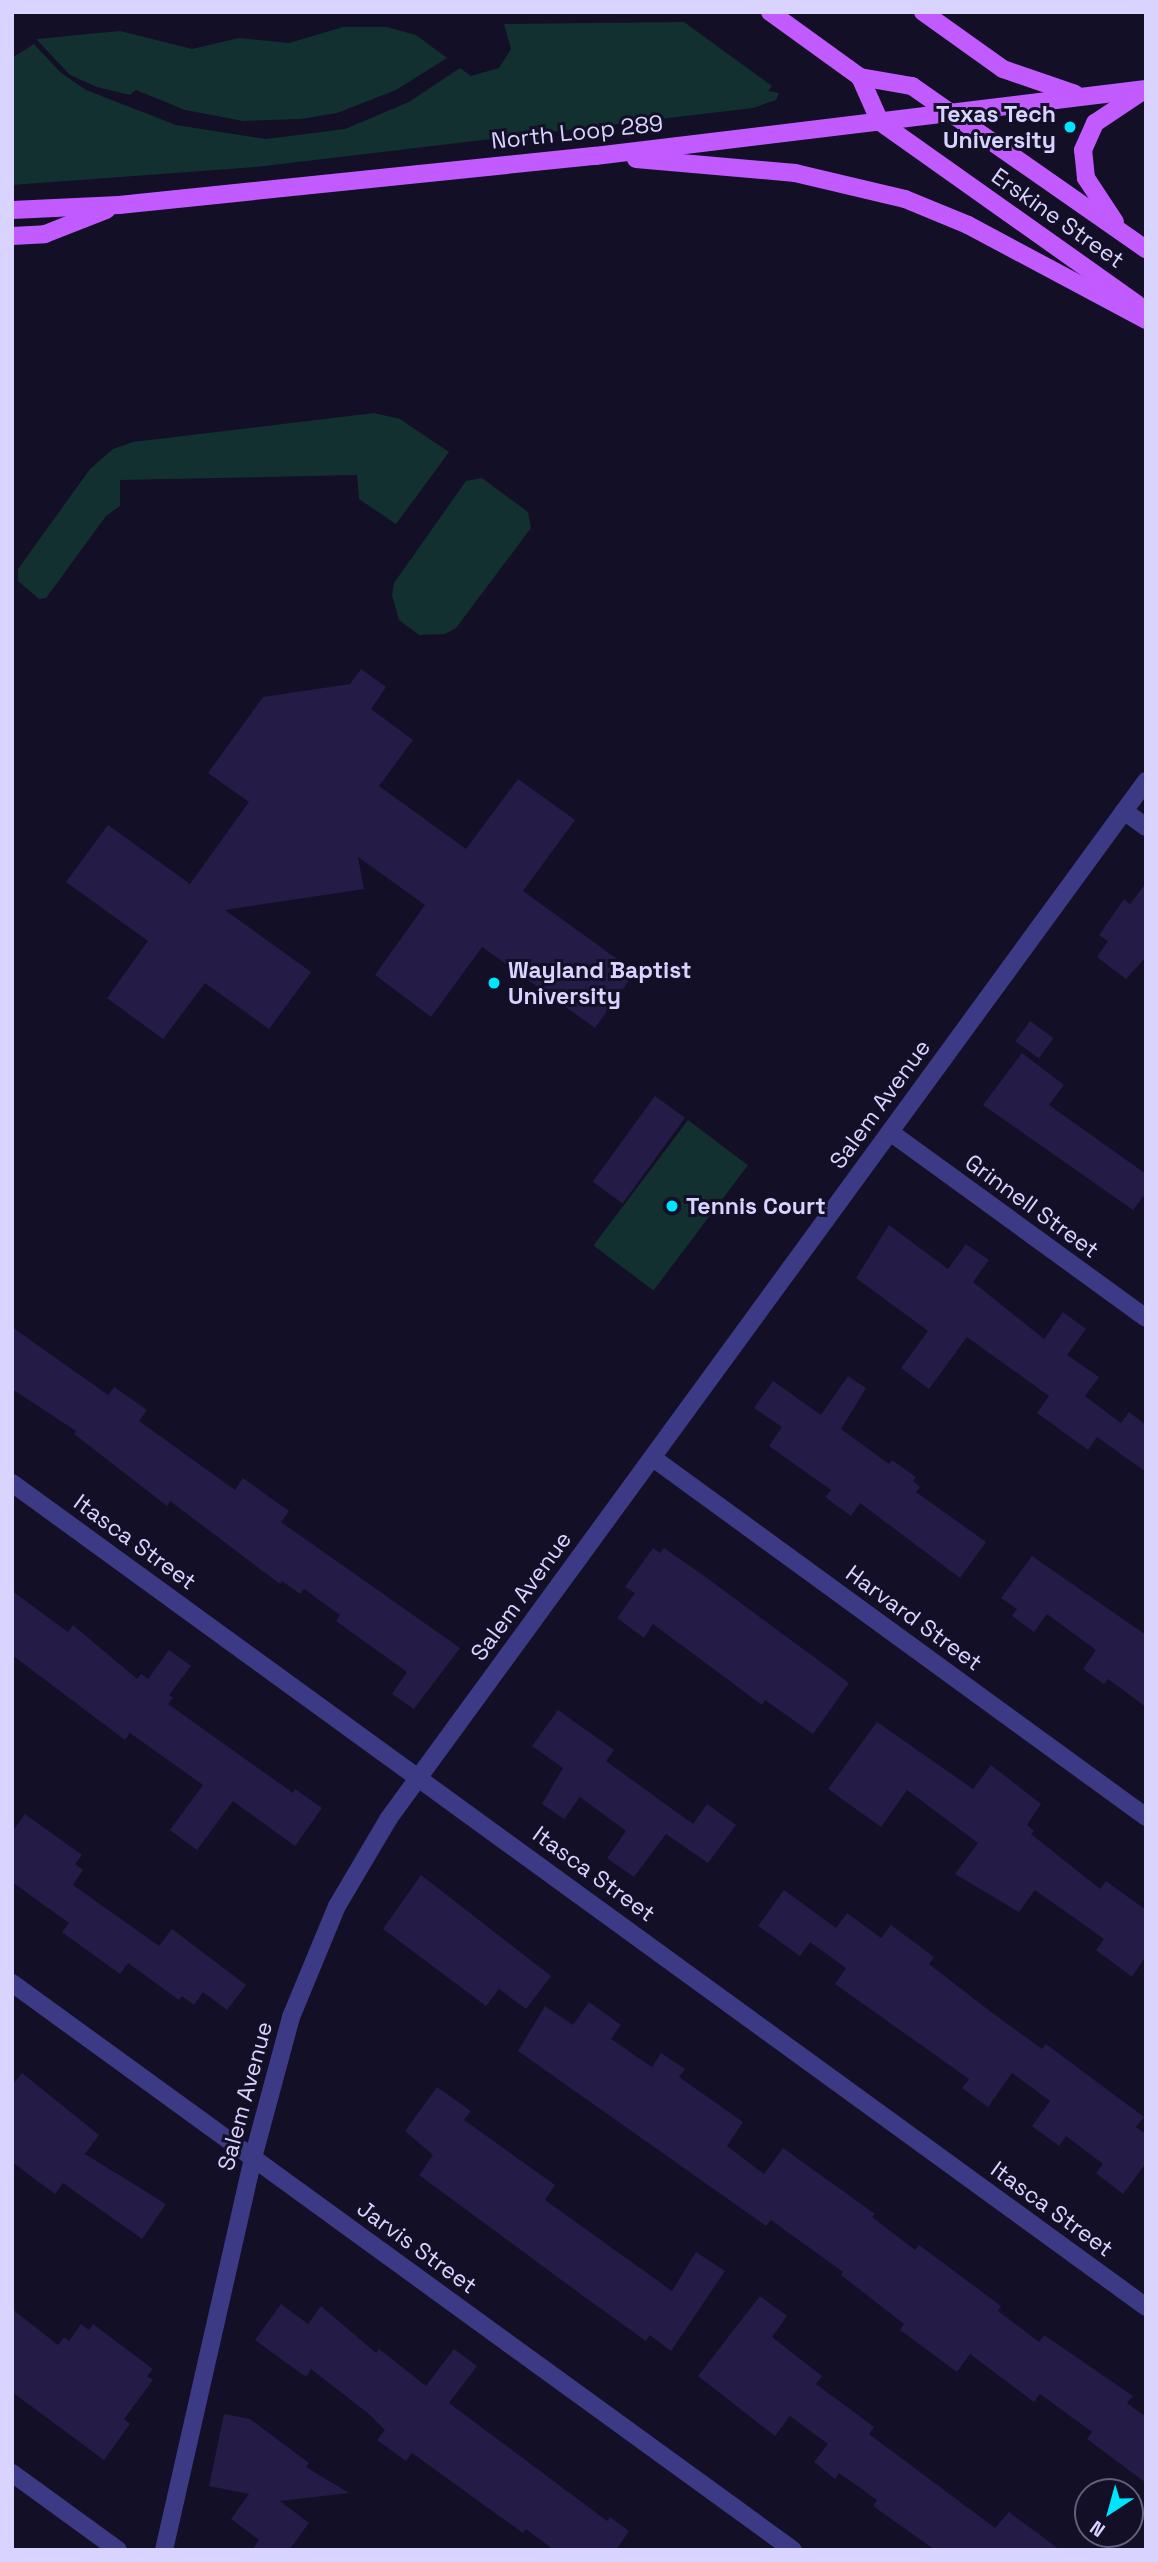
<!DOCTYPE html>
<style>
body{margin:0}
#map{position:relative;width:1158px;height:2562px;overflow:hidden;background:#130f26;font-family:"Space Grotesk",sans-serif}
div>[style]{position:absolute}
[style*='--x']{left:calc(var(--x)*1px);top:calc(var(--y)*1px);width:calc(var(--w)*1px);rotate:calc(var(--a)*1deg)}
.green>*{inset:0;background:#12302f;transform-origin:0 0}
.building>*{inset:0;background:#241b47;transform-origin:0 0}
.minor>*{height:18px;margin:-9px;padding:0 9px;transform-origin:9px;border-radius:9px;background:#3d3a85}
.major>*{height:18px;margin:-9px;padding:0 9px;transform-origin:9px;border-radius:9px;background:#c25bff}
.dots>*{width:19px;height:19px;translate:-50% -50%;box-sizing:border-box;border:4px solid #130f26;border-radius:50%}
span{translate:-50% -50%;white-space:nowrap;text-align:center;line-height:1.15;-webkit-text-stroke:6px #130f26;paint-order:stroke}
.poi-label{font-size:23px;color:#d9d4ff;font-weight:700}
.right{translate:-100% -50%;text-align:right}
.left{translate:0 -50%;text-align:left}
.street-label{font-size:23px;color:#d9d4ff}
.frame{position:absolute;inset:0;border:14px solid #d9d4ff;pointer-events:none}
.north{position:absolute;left:1074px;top:2478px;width:70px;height:70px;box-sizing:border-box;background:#130f26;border:2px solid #625e7d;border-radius:50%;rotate:216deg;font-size:19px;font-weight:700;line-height:28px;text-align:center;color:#d9d4ff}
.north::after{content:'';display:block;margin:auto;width:24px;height:32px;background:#00e5ff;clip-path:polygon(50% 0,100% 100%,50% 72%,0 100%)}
</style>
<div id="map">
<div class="green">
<i style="clip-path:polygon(684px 22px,772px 86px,768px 91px,779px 93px,776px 100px,753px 108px,256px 167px,12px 185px,12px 58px,34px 44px,60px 72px,86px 90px,176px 125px,266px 139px,345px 129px,409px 102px,460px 68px,471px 76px,499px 68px,511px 49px,504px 24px)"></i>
<i style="clip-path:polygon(343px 27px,387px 27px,416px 35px,447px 58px,396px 90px,337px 113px,301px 119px,243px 121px,185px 110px,136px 90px,130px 95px,97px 87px,70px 75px,36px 39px,120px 31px,192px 49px,239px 38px,289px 43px)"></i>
<i style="clip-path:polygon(374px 413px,400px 419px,449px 452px,396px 524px,359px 499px,357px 475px,120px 480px,120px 506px,106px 516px,46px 598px,39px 599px,18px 581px,18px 569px,90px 469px,113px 449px,133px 442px)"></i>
<i style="clip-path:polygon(482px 478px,528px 512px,531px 528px,456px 628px,445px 634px,419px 635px,399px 620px,392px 595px,394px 583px,466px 481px)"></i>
<i style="left:688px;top:1120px;width:75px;height:157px;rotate:37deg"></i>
</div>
<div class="building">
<i style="clip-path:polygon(361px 669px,386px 687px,371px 709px,413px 740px,379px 786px,466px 849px,518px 779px,575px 820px,523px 891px,635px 972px,595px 1028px,482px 947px,431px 1017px,375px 975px,425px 905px,358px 857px,364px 889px,225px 910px,311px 972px,269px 1029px,205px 983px,163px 1039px,107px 998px,148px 941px,66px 882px,108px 825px,190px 884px,249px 802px,208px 773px,263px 697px,350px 684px)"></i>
<i style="clip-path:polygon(1146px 883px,1146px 957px,1126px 979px,1097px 957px,1108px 941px,1099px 935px,1124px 899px,1130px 904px)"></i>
<i style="left:1030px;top:1021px;width:29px;height:25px;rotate:36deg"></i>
<i style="clip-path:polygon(1022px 1053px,1064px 1085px,1049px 1105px,1146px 1174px,1146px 1193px,1133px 1210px,983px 1105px)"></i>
<i style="left:655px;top:1096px;width:37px;height:106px;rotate:36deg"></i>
<i style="clip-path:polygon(889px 1225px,948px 1269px,966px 1244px,989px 1260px,973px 1282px,1044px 1339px,1063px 1312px,1086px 1329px,1067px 1355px,1099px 1377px,1085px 1396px,1121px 1423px,1129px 1412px,1146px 1425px,1146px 1472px,1097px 1437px,1088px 1450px,1037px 1413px,1049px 1396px,967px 1337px,929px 1389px,901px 1368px,928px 1331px,856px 1278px)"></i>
<i style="clip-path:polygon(12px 1327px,108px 1395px,114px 1387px,147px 1410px,139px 1421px,235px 1490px,243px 1478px,289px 1511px,281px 1522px,460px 1648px,414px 1709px,392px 1694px,407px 1672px,336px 1621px,340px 1615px,304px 1589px,300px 1594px,282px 1581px,280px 1584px,170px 1501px,167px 1506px,74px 1434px,76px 1431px,12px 1389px)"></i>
<i style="clip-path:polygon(848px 1376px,866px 1388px,841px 1429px,889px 1464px,892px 1460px,916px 1477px,913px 1481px,920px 1487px,916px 1492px,986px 1542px,960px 1578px,860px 1503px,851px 1516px,825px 1497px,831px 1490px,769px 1446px,782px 1427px,754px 1408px,773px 1381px,821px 1415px)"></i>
<i style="clip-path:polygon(653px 1548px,660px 1553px,664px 1548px,707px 1578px,849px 1683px,813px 1734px,765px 1700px,762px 1705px,653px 1624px,644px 1638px,617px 1618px,635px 1593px,625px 1587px)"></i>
<i style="clip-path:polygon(1032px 1556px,1146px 1635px,1146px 1707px,1108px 1679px,1104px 1684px,1083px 1669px,1096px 1650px,1047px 1614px,1034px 1632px,1012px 1616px,1017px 1609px,1001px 1598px)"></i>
<i style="clip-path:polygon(12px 1591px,68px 1632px,73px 1625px,137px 1679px,141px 1674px,148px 1679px,169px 1650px,191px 1666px,169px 1695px,173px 1698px,168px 1704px,293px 1793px,295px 1789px,322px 1808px,295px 1846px,233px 1801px,197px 1850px,170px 1830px,203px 1785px,130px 1733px,125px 1740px,12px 1655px)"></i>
<i style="clip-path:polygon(558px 1710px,614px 1750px,606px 1761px,693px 1824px,707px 1804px,736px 1825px,708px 1863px,666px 1834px,634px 1877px,607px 1858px,626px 1831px,580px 1797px,564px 1819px,542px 1804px,563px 1768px,532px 1746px)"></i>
<i style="clip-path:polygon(877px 1722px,973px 1789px,991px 1765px,1041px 1804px,1027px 1825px,1034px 1831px,1031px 1834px,1100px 1889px,1106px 1881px,1146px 1910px,1146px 1956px,1132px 1977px,1096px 1950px,1104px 1939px,1035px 1890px,1019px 1912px,955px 1874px,978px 1843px,907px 1790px,881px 1827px,828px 1789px)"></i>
<i style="clip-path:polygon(25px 1814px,82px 1855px,75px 1864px,83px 1870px,73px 1885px,159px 1946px,172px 1929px,246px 1985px,227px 2010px,203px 1992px,194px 2005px,182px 1996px,179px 2000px,128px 1963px,120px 1974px,62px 1932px,69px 1923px,12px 1882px,12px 1832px)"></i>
<i style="clip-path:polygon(421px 1875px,551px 1976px,526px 2009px,499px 1989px,486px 2006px,383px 1929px)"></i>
<i style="clip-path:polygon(784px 1890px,836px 1928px,847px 1913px,881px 1938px,891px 1925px,934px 1957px,929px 1964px,991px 2012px,1042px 2049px,1046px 2044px,1144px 2117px,1136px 2127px,1146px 2134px,1146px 2163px,1123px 2194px,1096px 2173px,1103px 2164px,1066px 2136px,1059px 2146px,1032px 2126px,1050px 2101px,1012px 2073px,988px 2107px,962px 2088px,969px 2079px,835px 1984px,846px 1968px,810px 1942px,800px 1956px,758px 1926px)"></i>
<i style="clip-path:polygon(589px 2002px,621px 2025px,611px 2039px,652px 2067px,661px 2053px,685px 2069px,679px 2077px,743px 2122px,727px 2146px,764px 2174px,783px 2148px,875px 2214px,872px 2217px,915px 2250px,919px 2245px,1001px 2306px,998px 2311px,1039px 2342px,1044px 2335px,1133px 2396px,1127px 2403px,1146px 2417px,1146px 2483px,1087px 2439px,1092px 2432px,1040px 2394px,1034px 2402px,970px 2354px,957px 2372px,900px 2330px,904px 2324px,841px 2275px,843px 2272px,771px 2220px,766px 2226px,518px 2051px,545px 2006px,573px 2025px)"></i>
<i style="clip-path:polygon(22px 2073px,99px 2135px,85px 2154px,166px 2204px,142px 2239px,63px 2183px,55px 2194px,12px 2162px,12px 2085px)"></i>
<i style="clip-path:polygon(437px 2087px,471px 2111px,464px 2120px,555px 2185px,545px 2200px,672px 2291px,696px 2252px,725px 2271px,671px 2351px,650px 2335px,646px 2341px,590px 2301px,419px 2175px,433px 2155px,405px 2131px)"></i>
<i style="clip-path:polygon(760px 2296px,787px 2316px,772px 2337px,822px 2376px,816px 2384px,874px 2427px,869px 2434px,995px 2528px,1009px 2512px,1060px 2550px,935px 2550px,873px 2506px,877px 2500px,839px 2473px,835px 2479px,814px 2462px,828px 2444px,790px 2416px,775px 2436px,698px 2376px)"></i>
<i style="clip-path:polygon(281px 2304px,308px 2324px,321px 2306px,376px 2353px,379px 2349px,426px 2386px,454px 2349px,477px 2366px,449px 2403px,607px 2521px,610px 2517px,629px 2531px,616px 2550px,554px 2550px,526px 2529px,523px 2533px,412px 2453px,406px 2461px,377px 2440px,385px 2430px,369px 2414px,311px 2369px,306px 2377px,255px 2340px)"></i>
<i style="clip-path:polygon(12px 2309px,58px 2345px,64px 2337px,69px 2341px,81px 2324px,89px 2330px,93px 2324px,153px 2369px,147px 2376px,153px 2380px,124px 2419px,130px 2424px,104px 2460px,12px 2392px)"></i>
<i style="clip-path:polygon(224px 2414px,250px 2419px,309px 2463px,306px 2467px,349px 2493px,280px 2501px,309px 2523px,289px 2550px,252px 2550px,259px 2540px,231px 2519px,249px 2494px,209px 2486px)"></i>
</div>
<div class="minor">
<i style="--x:1124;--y:811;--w:27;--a:36"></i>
<i style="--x:890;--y:1132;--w:316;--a:36"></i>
<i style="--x:653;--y:1458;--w:610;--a:36.06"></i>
<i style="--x:12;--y:1483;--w:1402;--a:36"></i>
<i style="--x:12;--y:1983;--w:965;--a:35.98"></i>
<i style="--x:12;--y:2473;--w:131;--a:36"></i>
<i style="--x:164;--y:2550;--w:402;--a:-77.2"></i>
<i style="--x:253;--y:2158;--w:146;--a:-74.9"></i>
<i style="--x:291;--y:2017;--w:120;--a:-67.5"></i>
<i style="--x:337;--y:1906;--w:102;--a:-59.4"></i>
<i style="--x:389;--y:1818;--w:1284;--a:-53.87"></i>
</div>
<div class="major">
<i style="--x:770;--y:12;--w:111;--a:35.8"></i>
<i style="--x:860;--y:77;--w:53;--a:9.8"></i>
<i style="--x:912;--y:86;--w:285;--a:34.9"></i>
<i style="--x:923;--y:12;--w:98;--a:35.5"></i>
<i style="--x:1003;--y:69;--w:76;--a:19.1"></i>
<i style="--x:860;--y:77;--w:49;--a:66"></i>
<i style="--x:880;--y:122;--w:315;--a:35.3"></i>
<i style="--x:636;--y:159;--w:160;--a:5"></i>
<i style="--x:795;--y:173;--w:113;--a:13.3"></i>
<i style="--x:905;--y:199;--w:68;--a:22.4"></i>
<i style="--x:968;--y:225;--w:202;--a:28.1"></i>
<i style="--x:12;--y:210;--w:107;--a:-2.7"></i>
<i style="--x:119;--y:205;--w:479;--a:-5.9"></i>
<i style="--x:595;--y:156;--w:555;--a:-6.93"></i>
<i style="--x:1115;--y:222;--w:53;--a:-123.4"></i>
<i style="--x:1086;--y:178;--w:28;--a:-96"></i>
<i style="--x:1083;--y:150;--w:30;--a:-66"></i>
<i style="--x:1095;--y:123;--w:58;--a:-33.7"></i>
<i style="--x:12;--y:236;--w:33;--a:-3"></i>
<i style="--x:45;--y:234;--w:66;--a:-21.5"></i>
</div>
<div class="dots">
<i style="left:1070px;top:127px;background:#00e5ff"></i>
<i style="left:494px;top:983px;background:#00e5ff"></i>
<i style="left:672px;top:1206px;background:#00e5ff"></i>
</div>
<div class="poi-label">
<span class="right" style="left:1056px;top:127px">Texas Tech<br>University</span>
<span class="left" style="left:508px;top:983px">Wayland Baptist<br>University</span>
<span class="left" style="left:686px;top:1206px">Tennis Court</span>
</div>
<div class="street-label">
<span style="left:577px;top:132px;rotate:-6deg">North Loop 289</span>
<span style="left:1058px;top:218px;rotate:35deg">Erskine Street</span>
<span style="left:880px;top:1104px;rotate:-54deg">Salem Avenue</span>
<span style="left:1032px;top:1206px;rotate:36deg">Grinnell Street</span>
<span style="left:135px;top:1542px;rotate:36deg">Itasca Street</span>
<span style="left:521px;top:1596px;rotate:-54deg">Salem Avenue</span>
<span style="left:914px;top:1618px;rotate:36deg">Harvard Street</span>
<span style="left:594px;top:1874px;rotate:36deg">Itasca Street</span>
<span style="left:245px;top:2096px;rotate:-75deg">Salem Avenue</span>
<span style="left:1052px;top:2209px;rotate:36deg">Itasca Street</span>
<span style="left:417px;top:2247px;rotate:36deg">Jarvis Street</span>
</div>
<div class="frame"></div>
<div class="north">N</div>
</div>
